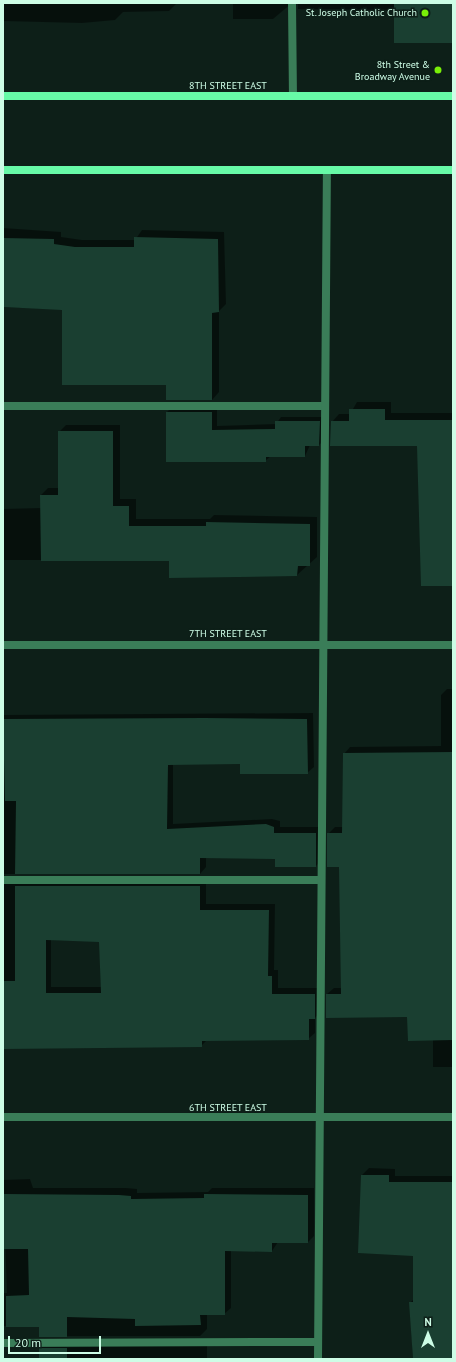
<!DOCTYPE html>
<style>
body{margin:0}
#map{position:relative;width:456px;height:1362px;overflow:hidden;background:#0d1f18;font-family:"PT Sans",sans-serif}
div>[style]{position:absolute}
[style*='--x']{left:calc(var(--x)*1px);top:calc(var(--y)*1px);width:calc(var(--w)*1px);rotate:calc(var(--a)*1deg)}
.shadow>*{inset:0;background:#0007}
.building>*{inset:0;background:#1a3f31;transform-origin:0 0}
.service>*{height:8px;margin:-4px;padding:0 4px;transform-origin:4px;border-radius:4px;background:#3a7d58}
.minor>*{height:8px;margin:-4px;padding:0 4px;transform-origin:4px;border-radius:4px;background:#3a7d58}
.secondary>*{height:8px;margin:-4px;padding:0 4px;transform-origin:4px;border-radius:4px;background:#67faa7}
.dots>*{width:11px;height:11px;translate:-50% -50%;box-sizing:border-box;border:2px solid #0d1f18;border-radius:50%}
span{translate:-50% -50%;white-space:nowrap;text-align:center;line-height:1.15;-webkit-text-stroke:3px #0d1f18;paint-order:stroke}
.poi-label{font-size:10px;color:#cdfde6}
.right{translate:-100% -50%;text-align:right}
.street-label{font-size:10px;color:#cdfde6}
.frame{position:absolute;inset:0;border:4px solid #cdfde6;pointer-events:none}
.north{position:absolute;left:408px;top:1314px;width:40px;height:40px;-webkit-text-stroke:3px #0d1f18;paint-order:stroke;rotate:0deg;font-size:11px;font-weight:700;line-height:16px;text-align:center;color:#cdfde6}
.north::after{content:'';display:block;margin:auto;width:14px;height:18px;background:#cdfde6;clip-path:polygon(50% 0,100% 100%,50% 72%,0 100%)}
.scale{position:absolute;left:8px;top:1336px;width:93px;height:18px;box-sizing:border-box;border:2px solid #cdfde6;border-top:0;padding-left:5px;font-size:12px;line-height:14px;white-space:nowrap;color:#cdfde6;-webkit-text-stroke:3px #0d1f18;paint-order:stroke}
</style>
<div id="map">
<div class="shadow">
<i style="clip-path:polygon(3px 3px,177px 3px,169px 11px,123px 12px,115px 20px,82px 23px,3px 21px)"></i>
<i style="clip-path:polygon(233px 3px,292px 3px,273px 19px,233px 19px)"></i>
<i style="clip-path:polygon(298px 3px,453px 3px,453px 42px,395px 10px,298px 9px)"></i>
<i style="clip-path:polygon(3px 228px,61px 232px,61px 237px,82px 240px,135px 240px,142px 230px,224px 232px,226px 304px,219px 311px,219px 392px,212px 400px,167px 384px,63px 309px,3px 307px)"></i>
<i style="clip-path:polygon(357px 402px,391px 402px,391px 413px,453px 413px,453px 585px,418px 445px,332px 422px,339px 414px,350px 414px)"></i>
<i style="clip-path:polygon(172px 407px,217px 407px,217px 426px,276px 424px,281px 417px,324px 417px,324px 440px,319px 445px,310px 445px,305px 456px,271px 456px,265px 461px,167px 461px,167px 412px)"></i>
<i style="clip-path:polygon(66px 425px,120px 425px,120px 499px,136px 499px,136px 519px,210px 519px,214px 515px,317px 517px,317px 557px,297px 575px,170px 560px,3px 560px,3px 509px,41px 508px,41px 495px,48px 488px,59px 488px,59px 432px)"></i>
<i style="clip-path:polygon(447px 689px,453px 689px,453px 1067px,433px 1067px,433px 1039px,408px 1016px,327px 994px,334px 988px,342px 988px,340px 866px,328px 834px,335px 827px,343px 827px,344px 754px,350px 747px,441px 746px,441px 695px)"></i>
<i style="clip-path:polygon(313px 713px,314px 767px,307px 773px,241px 763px,173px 764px,173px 824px,272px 819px,280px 821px,280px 827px,322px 827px,322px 859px,316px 866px,276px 858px,206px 857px,206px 867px,200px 874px,3px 874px,3px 715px)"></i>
<i style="clip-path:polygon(evenodd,3px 874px,9px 880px,206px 880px,206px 904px,275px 904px,274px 970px,278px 970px,278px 988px,321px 988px,321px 1011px,315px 1018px,315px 1033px,308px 1039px,207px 1040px,201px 1046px,3px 1047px,3px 874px,51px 940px,100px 941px,101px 987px,51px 987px,51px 940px)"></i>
<i style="clip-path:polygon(369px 1168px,395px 1169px,395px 1176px,453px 1176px,453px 1359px,413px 1359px,410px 1303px,414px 1299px,414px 1255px,359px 1252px,362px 1175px)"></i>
<i style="clip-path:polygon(30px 1179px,33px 1188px,126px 1188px,137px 1189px,137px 1193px,208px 1192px,212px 1188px,314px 1188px,314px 1236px,308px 1242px,278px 1242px,272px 1251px,231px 1250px,231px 1308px,224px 1314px,207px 1314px,207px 1329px,200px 1336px,40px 1336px,40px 1326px,3px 1326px,3px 1293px,7px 1293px,3px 1180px)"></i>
<i style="clip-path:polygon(46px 1342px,207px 1342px,207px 1358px,232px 1359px,40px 1359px,40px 1349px)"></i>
</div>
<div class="building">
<i style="left:394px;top:3px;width:59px;height:40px"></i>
<i style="clip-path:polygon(134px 237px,218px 239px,219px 312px,212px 313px,212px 400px,166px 400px,166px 385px,62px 385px,62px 310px,3px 307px,3px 238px,54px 239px,54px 244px,75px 247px,134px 247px)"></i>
<i style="clip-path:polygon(349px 409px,385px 409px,385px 420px,453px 420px,453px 586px,421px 586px,417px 446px,330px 446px,331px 421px,349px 421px)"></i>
<i style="clip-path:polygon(166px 412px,212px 412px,212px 430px,275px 429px,275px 421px,320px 421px,319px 446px,305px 446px,305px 457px,266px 457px,266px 462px,166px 462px)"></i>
<i style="clip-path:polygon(58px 431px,113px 431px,113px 506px,129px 506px,129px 526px,206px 526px,206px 522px,310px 524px,310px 566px,298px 566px,297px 576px,169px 578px,169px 561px,41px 561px,40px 495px,58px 495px)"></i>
<i style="clip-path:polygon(204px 718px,307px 719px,308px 774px,240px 774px,240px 764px,168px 765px,167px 829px,266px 824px,274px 827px,274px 833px,316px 833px,316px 867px,275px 867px,275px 859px,200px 858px,200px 874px,15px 874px,16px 801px,5px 801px,3px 719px)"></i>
<i style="clip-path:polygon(453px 752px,453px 1040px,408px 1041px,407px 1017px,326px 1018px,326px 994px,341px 994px,339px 867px,327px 867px,327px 833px,342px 833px,343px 753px)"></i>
<i style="clip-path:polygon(evenodd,15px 886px,200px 886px,200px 910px,269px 910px,268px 976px,272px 976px,272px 994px,315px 994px,315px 1019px,309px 1019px,309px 1040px,202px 1041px,202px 1047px,3px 1049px,3px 981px,15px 981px,15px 886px,46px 940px,99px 942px,101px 993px,46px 993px,46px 940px)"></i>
<i style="clip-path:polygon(361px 1175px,389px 1175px,389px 1182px,453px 1182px,453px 1359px,413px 1359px,409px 1302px,413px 1302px,413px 1256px,358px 1253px)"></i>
<i style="clip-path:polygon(3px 1194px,119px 1195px,131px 1196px,131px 1199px,204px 1198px,204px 1194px,308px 1195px,308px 1243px,272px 1243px,272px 1252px,225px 1251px,225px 1315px,200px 1315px,201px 1325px,135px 1326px,135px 1319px,67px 1317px,67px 1337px,39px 1337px,39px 1327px,6px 1327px,6px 1296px,29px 1295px,28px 1249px,3px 1249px)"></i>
<i style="left:39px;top:1348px;width:28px;height:11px"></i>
</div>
<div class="service">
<i style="--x:292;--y:3;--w:93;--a:89.4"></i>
<i style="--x:3;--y:406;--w:322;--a:0"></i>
<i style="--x:3;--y:880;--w:317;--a:0"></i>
<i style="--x:3;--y:1343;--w:315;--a:-0.2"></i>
<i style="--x:318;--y:1359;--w:1189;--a:-89.57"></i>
</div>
<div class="minor">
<i style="--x:3;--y:645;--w:450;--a:0"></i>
<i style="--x:3;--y:1117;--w:450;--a:0"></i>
</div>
<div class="secondary">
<i style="--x:3;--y:96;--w:450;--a:0"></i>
<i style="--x:3;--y:170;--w:450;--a:0"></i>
</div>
<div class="dots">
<i style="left:425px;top:13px;background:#79ef08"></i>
<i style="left:438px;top:70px;background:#79ef08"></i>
</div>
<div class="poi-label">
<span class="right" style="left:417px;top:13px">St. Joseph Catholic Church</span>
<span class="right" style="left:430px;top:70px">8th Street &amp;<br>Broadway Avenue</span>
</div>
<div class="street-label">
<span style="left:228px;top:86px">8TH STREET EAST</span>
<span style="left:228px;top:634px">7TH STREET EAST</span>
<span style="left:228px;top:1108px">6TH STREET EAST</span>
</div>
<div class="frame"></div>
<div class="north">N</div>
<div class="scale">20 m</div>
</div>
